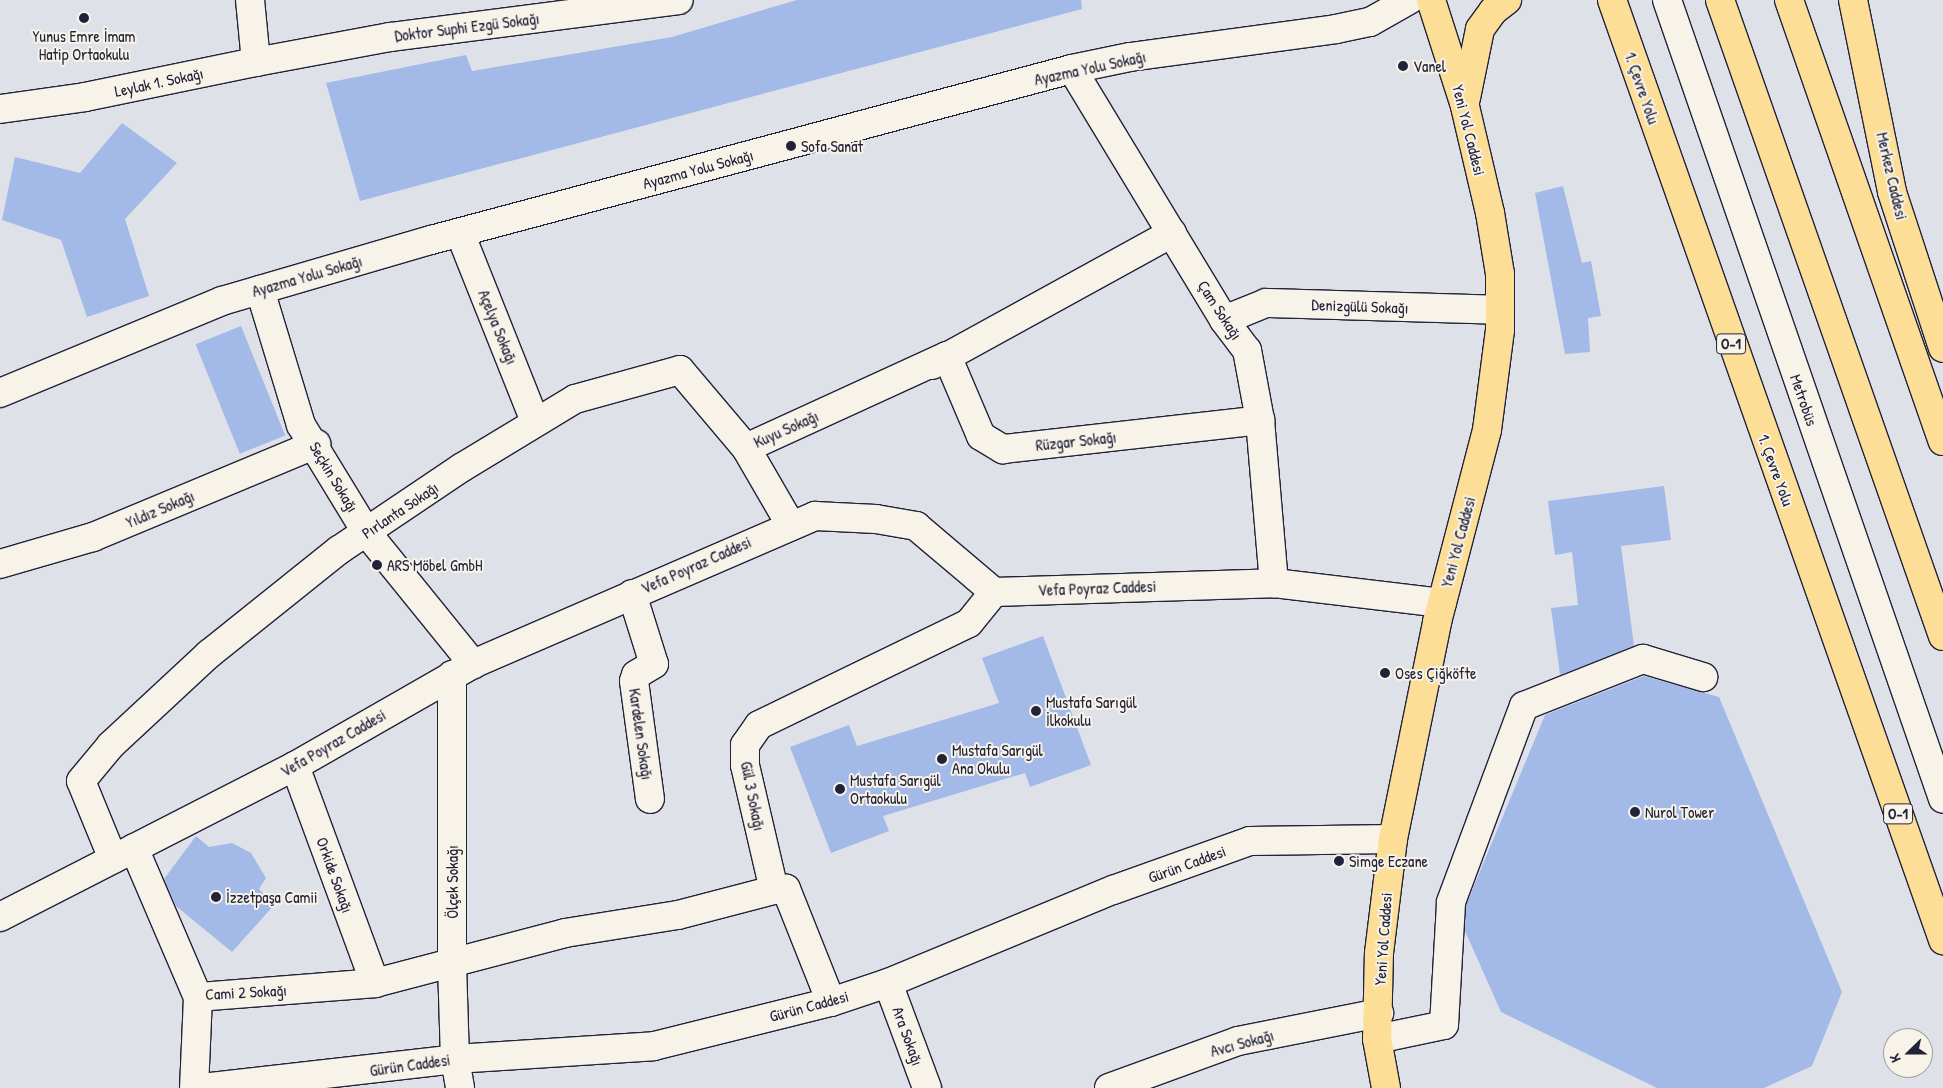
<!DOCTYPE html>
<meta charset="utf-8">
<style>
body{margin:0}
#map{position:relative;width:1943px;height:1088px;overflow:hidden;background:#dee2e8;font-family:"Patrick Hand",sans-serif}
div>[style]{position:absolute}
[style*='--x']{left:calc(var(--x)*1px);top:calc(var(--y)*1px);width:calc(var(--w)*1px);rotate:calc(var(--a)*1deg)}
.building>*{inset:0;background:#a3b9e7;transform-origin:0 0}
.roads{filter:drop-shadow(1px 0 #22223b) drop-shadow(-1px 0 #22223b) drop-shadow(0 1px #22223b) drop-shadow(0 -1px #22223b)}
.minor>*{height:28px;margin:-14px;padding:0 14px;transform-origin:14px;border-radius:14px;background:#f7f3e8}
.major>*{height:28px;margin:-14px;padding:0 14px;transform-origin:14px;border-radius:14px;background:#fcde96}
.highway>*{height:28px;margin:-14px;padding:0 14px;transform-origin:14px;border-radius:14px;background:#fcde96}
.dots>*{width:14px;height:14px;translate:-50% -50%;box-sizing:border-box;border:2px solid #f7f3e8;border-radius:50%}
span{translate:-50% -50%;white-space:nowrap;text-align:center;line-height:1.15;-webkit-text-stroke:4px #f7f3e8;paint-order:stroke}
.shield-label span{padding:1px 4px;background:#f7f3e8;border:1px solid;border-radius:4px;-webkit-text-stroke-width:0}
.shield-label{font-size:15px;color:#22223b;font-weight:700}
.street-label{font-size:16px;color:#22223b}
.poi-label{font-size:16px;color:#22223b}
.left{translate:0 -50%;text-align:left}
.north{position:absolute;left:1883px;top:1028px;width:50px;height:50px;box-sizing:border-box;background:#f7f3e8;border:1px solid #a29fa3;border-radius:50%;rotate:248deg;font-size:14px;font-weight:700;line-height:20px;text-align:center;color:#22223b}
.north::after{content:'';display:block;margin:auto;width:18px;height:22px;background:#22223b;clip-path:polygon(50% 0,100% 100%,50% 72%,0 100%)}
</style>
<div id="map">
<div class="building">
<i style="clip-path:polygon(797px 0,1081px 0,1082px 9px,360px 201px,326px 83px,466px 55px,472px 71px,672px 37px)"></i>
<i style="clip-path:polygon(122px 123px,177px 163px,125px 219px,149px 296px,87px 317px,61px 240px,2px 220px,15px 157px,80px 173px)"></i>
<i style="clip-path:polygon(1563px 186px,1582px 263px,1591px 261px,1601px 316px,1588px 318px,1590px 352px,1565px 354px,1535px 193px)"></i>
<i style="left:241px;top:326px;width:118px;height:49px;rotate:68deg"></i>
<i style="clip-path:polygon(1664px 486px,1671px 540px,1621px 546px,1634px 646px,1560px 675px,1551px 608px,1578px 605px,1572px 552px,1555px 555px,1548px 501px)"></i>
<i style="clip-path:polygon(1043px 636px,1091px 765px,1030px 787px,1025px 773px,883px 816px,889px 831px,831px 853px,790px 747px,849px 725px,857px 746px,999px 703px,982px 658px)"></i>
<i style="clip-path:polygon(1644px 676px,1719px 697px,1842px 992px,1812px 1066px,1764px 1088px,1657px 1088px,1501px 1012px,1465px 931px,1466px 905px,1545px 715px)"></i>
<i style="clip-path:polygon(196px 836px,209px 847px,232px 843px,251px 853px,266px 878px,259px 889px,274px 905px,232px 952px,176px 906px,164px 879px)"></i>
</div>
<div class="roads">
<div class="minor">
<i style="--x:1667;--y:0;--w:845;--a:70.94"></i>
<i style="--x:256;--y:62;--w:136;--a:-10.6"></i>
<i style="--x:390;--y:37;--w:291;--a:-7.3"></i>
<i style="--x:1072;--y:69;--w:293;--a:58.8"></i>
<i style="--x:1224;--y:320;--w:38;--a:53"></i>
<i style="--x:1247;--y:350;--w:71;--a:79.5"></i>
<i style="--x:1260;--y:420;--w:164;--a:85.1"></i>
<i style="--x:0;--y:109;--w:86;--a:-8"></i>
<i style="--x:85;--y:97;--w:175;--a:-11.6"></i>
<i style="--x:256;--y:62;--w:62;--a:-95.5"></i>
<i style="--x:460;--y:233;--w:202;--a:68.3"></i>
<i style="--x:260;--y:290;--w:141;--a:73.1"></i>
<i style="--x:301;--y:425;--w:127;--a:58.6"></i>
<i style="--x:367;--y:533;--w:169;--a:51"></i>
<i style="--x:1224;--y:320;--w:45;--a:-22"></i>
<i style="--x:1266;--y:303;--w:234;--a:1.7"></i>
<i style="--x:932;--y:365;--w:274;--a:-28.8"></i>
<i style="--x:0;--y:393;--w:240;--a:-22.5"></i>
<i style="--x:222;--y:301;--w:218;--a:-16.3"></i>
<i style="--x:431;--y:240;--w:663;--a:-14.94"></i>
<i style="--x:1072;--y:69;--w:59;--a:-11.7"></i>
<i style="--x:1130;--y:57;--w:208;--a:-7.7"></i>
<i style="--x:1336;--y:29;--w:35;--a:-12"></i>
<i style="--x:1370;--y:22;--w:45;--a:-29.4"></i>
<i style="--x:746;--y:448;--w:221;--a:-24.6"></i>
<i style="--x:947;--y:356;--w:87;--a:67"></i>
<i style="--x:981;--y:436;--w:26;--a:31"></i>
<i style="--x:1003;--y:449;--w:259;--a:-6.4"></i>
<i style="--x:0;--y:564;--w:97;--a:-16.2"></i>
<i style="--x:93;--y:537;--w:242;--a:-22.6"></i>
<i style="--x:632;--y:594;--w:73;--a:72.6"></i>
<i style="--x:654;--y:664;--w:21;--a:149"></i>
<i style="--x:636;--y:675;--w:6;--a:108"></i>
<i style="--x:634;--y:681;--w:119;--a:82.3"></i>
<i style="--x:452;--y:675;--w:289;--a:90"></i>
<i style="--x:452;--y:964;--w:95;--a:88.2"></i>
<i style="--x:455;--y:1059;--w:29;--a:80"></i>
<i style="--x:295;--y:766;--w:231;--a:69.8"></i>
<i style="--x:134;--y:848;--w:162;--a:66.8"></i>
<i style="--x:198;--y:997;--w:91;--a:92.5"></i>
<i style="--x:113;--y:859;--w:84;--a:-112.3"></i>
<i style="--x:81;--y:781;--w:47;--a:-50.2"></i>
<i style="--x:111;--y:745;--w:134;--a:-42.9"></i>
<i style="--x:209;--y:654;--w:166;--a:-38.7"></i>
<i style="--x:339;--y:550;--w:147;--a:-33.9"></i>
<i style="--x:461;--y:468;--w:133;--a:-31.2"></i>
<i style="--x:575;--y:399;--w:109;--a:-15.4"></i>
<i style="--x:680;--y:370;--w:102;--a:49.8"></i>
<i style="--x:746;--y:448;--w:88;--a:59.9"></i>
<i style="--x:0;--y:917;--w:331;--a:-27.1"></i>
<i style="--x:295;--y:766;--w:205;--a:-29.8"></i>
<i style="--x:473;--y:664;--w:373;--a:-23.4"></i>
<i style="--x:815;--y:516;--w:61;--a:2.8"></i>
<i style="--x:876;--y:519;--w:41;--a:9.9"></i>
<i style="--x:916;--y:526;--w:102;--a:40.2"></i>
<i style="--x:994;--y:592;--w:280;--a:-1.8"></i>
<i style="--x:1274;--y:583;--w:169;--a:6.8"></i>
<i style="--x:888;--y:983;--w:112;--a:69.6"></i>
<i style="--x:198;--y:997;--w:178;--a:-4.5"></i>
<i style="--x:375;--y:983;--w:196;--a:-14.7"></i>
<i style="--x:565;--y:933;--w:114;--a:-9.1"></i>
<i style="--x:678;--y:915;--w:99;--a:-14.6"></i>
<i style="--x:831;--y:1002;--w:122;--a:-111.7"></i>
<i style="--x:786;--y:889;--w:12;--a:175"></i>
<i style="--x:774;--y:890;--w:128;--a:-103.1"></i>
<i style="--x:745;--y:765;--w:20;--a:-90"></i>
<i style="--x:745;--y:745;--w:24;--a:-55"></i>
<i style="--x:759;--y:725;--w:233;--a:-25.9"></i>
<i style="--x:969;--y:623;--w:40;--a:-51"></i>
<i style="--x:1377;--y:1039;--w:68;--a:-11.8"></i>
<i style="--x:1444;--y:1025;--w:123;--a:-86.7"></i>
<i style="--x:1451;--y:902;--w:209;--a:-69.6"></i>
<i style="--x:1524;--y:706;--w:128;--a:-21.6"></i>
<i style="--x:1643;--y:659;--w:63;--a:16.7"></i>
<i style="--x:202;--y:1088;--w:255;--a:-6.5"></i>
<i style="--x:455;--y:1059;--w:199;--a:-3.7"></i>
<i style="--x:654;--y:1046;--w:182;--a:-14"></i>
<i style="--x:831;--y:1002;--w:60;--a:-18.4"></i>
<i style="--x:888;--y:983;--w:243;--a:-22.5"></i>
<i style="--x:1113;--y:890;--w:145;--a:-19.7"></i>
<i style="--x:1250;--y:841;--w:143;--a:-0.8"></i>
<i style="--x:1109;--y:1088;--w:137;--a:-20"></i>
<i style="--x:1238;--y:1041;--w:144;--a:-11.2"></i>
</div>
<div class="major">
<i style="--x:1853;--y:0;--w:196;--a:78.5"></i>
<i style="--x:1892;--y:192;--w:164;--a:71.9"></i>
<i style="--x:1466;--y:98;--w:70;--a:-78.5"></i>
<i style="--x:1480;--y:29;--w:22;--a:-54"></i>
<i style="--x:1493;--y:11;--w:18;--a:-38"></i>
<i style="--x:1386;--y:1088;--w:50;--a:-100.4"></i>
<i style="--x:1377;--y:1039;--w:86;--a:-88.7"></i>
<i style="--x:1379;--y:953;--w:115;--a:-83"></i>
<i style="--x:1393;--y:839;--w:221;--a:-78.5"></i>
<i style="--x:1437;--y:622;--w:198;--a:-75.4"></i>
<i style="--x:1487;--y:430;--w:101;--a:-82.6"></i>
<i style="--x:1500;--y:330;--w:56;--a:-90"></i>
<i style="--x:1500;--y:274;--w:62;--a:-99.3"></i>
<i style="--x:1490;--y:213;--w:110;--a:-103.2"></i>
<i style="--x:1465;--y:106;--w:111;--a:-107.8"></i>
</div>
<div class="highway">
<i style="--x:1612;--y:0;--w:997;--a:70.6"></i>
<i style="--x:1720;--y:0;--w:674;--a:70.68"></i>
<i style="--x:1789;--y:0;--w:467;--a:70.8"></i>
</div>
</div>
<div class="dots">
<i style="left:84px;top:18px;background:#22223b"></i>
<i style="left:1403px;top:66px;background:#22223b"></i>
<i style="left:791px;top:146px;background:#22223b"></i>
<i style="left:377px;top:565px;background:#22223b"></i>
<i style="left:1385px;top:673px;background:#22223b"></i>
<i style="left:1036px;top:711px;background:#22223b"></i>
<i style="left:942px;top:759px;background:#22223b"></i>
<i style="left:840px;top:789px;background:#22223b"></i>
<i style="left:1635px;top:812px;background:#22223b"></i>
<i style="left:1339px;top:861px;background:#22223b"></i>
<i style="left:216px;top:897px;background:#22223b"></i>
</div>
<div class="shield-label">
<span style="left:1731px;top:344px">O-1</span>
<span style="left:1898px;top:814px">O-1</span>
</div>
<div class="street-label">
<span style="left:467px;top:27px;rotate:-7deg">Doktor Suphi Ezgü Sokağı</span>
<span style="left:1090px;top:68px;rotate:-12deg">Ayazma Yolu Sokağı</span>
<span style="left:159px;top:82px;rotate:-12deg">Leylak 1. Sokağı</span>
<span style="left:1642px;top:88px;rotate:71deg">1. Çevre Yolu</span>
<span style="left:1469px;top:130px;rotate:76deg">Yeni Yol Caddesi</span>
<span style="left:698px;top:169px;rotate:-15deg">Ayazma Yolu Sokağı</span>
<span style="left:1892px;top:176px;rotate:77deg">Merkez Caddesi</span>
<span style="left:307px;top:276px;rotate:-16deg">Ayazma Yolu Sokağı</span>
<span style="left:1360px;top:306px;rotate:2deg">Denizgülü Sokağı</span>
<span style="left:1220px;top:310px;rotate:57deg">Çam Sokağı</span>
<span style="left:498px;top:327px;rotate:68deg">Açelya Sokağı</span>
<span style="left:1804px;top:400px;rotate:71deg">Metrobüs</span>
<span style="left:786px;top:429px;rotate:-24deg">Kuyu Sokağı</span>
<span style="left:1076px;top:441px;rotate:-6deg">Rüzgar Sokağı</span>
<span style="left:1776px;top:470px;rotate:70deg">1. Çevre Yolu</span>
<span style="left:334px;top:477px;rotate:59deg">Seçkin Sokağı</span>
<span style="left:160px;top:509px;rotate:-23deg">Yıldız Sokağı</span>
<span style="left:400px;top:510px;rotate:-34deg">Pırlanta Sokağı</span>
<span style="left:1458px;top:542px;rotate:-75deg">Yeni Yol Caddesi</span>
<span style="left:696px;top:565px;rotate:-24deg">Vefa Poyraz Caddesi</span>
<span style="left:1097px;top:588px;rotate:-2deg">Vefa Poyraz Caddesi</span>
<span style="left:641px;top:734px;rotate:82deg">Kardelen Sokağı</span>
<span style="left:333px;top:743px;rotate:-30deg">Vefa Poyraz Caddesi</span>
<span style="left:753px;top:796px;rotate:79deg">Gül 3 Sokağı</span>
<span style="left:1187px;top:864px;rotate:-20deg">Gürün Caddesi</span>
<span style="left:335px;top:875px;rotate:70deg">Orkide Sokağı</span>
<span style="left:452px;top:882px;rotate:-90deg">Ölçek Sokağı</span>
<span style="left:1383px;top:939px;rotate:-86deg">Yeni Yol Caddesi</span>
<span style="left:246px;top:992px;rotate:-3deg">Cami 2 Sokağı</span>
<span style="left:809px;top:1006px;rotate:-15deg">Gürün Caddesi</span>
<span style="left:908px;top:1036px;rotate:70deg">Ara Sokağı</span>
<span style="left:1242px;top:1043px;rotate:-15deg">Avcı Sokağı</span>
<span style="left:410px;top:1065px;rotate:-8deg">Gürün Caddesi</span>
</div>
<div class="poi-label">
<span style="left:84px;top:45px">Yunus Emre İmam<br>Hatip Ortaokulu</span>
<span class="left" style="left:1413px;top:66px">Vanel</span>
<span class="left" style="left:801px;top:146px">Sofa Sanat</span>
<span class="left" style="left:387px;top:565px">ARS Möbel GmbH</span>
<span class="left" style="left:1395px;top:673px">Oses Çiğköfte</span>
<span class="left" style="left:1046px;top:711px">Mustafa Sarıgül<br>İlkokulu</span>
<span class="left" style="left:952px;top:759px">Mustafa Sarıgül<br>Ana Okulu</span>
<span class="left" style="left:850px;top:789px">Mustafa Sarıgül<br>Ortaokulu</span>
<span class="left" style="left:1645px;top:812px">Nurol Tower</span>
<span class="left" style="left:1349px;top:861px">Simge Eczane</span>
<span class="left" style="left:226px;top:897px">İzzetpaşa Camii</span>
</div>
<div class="north">K</div>
</div>
